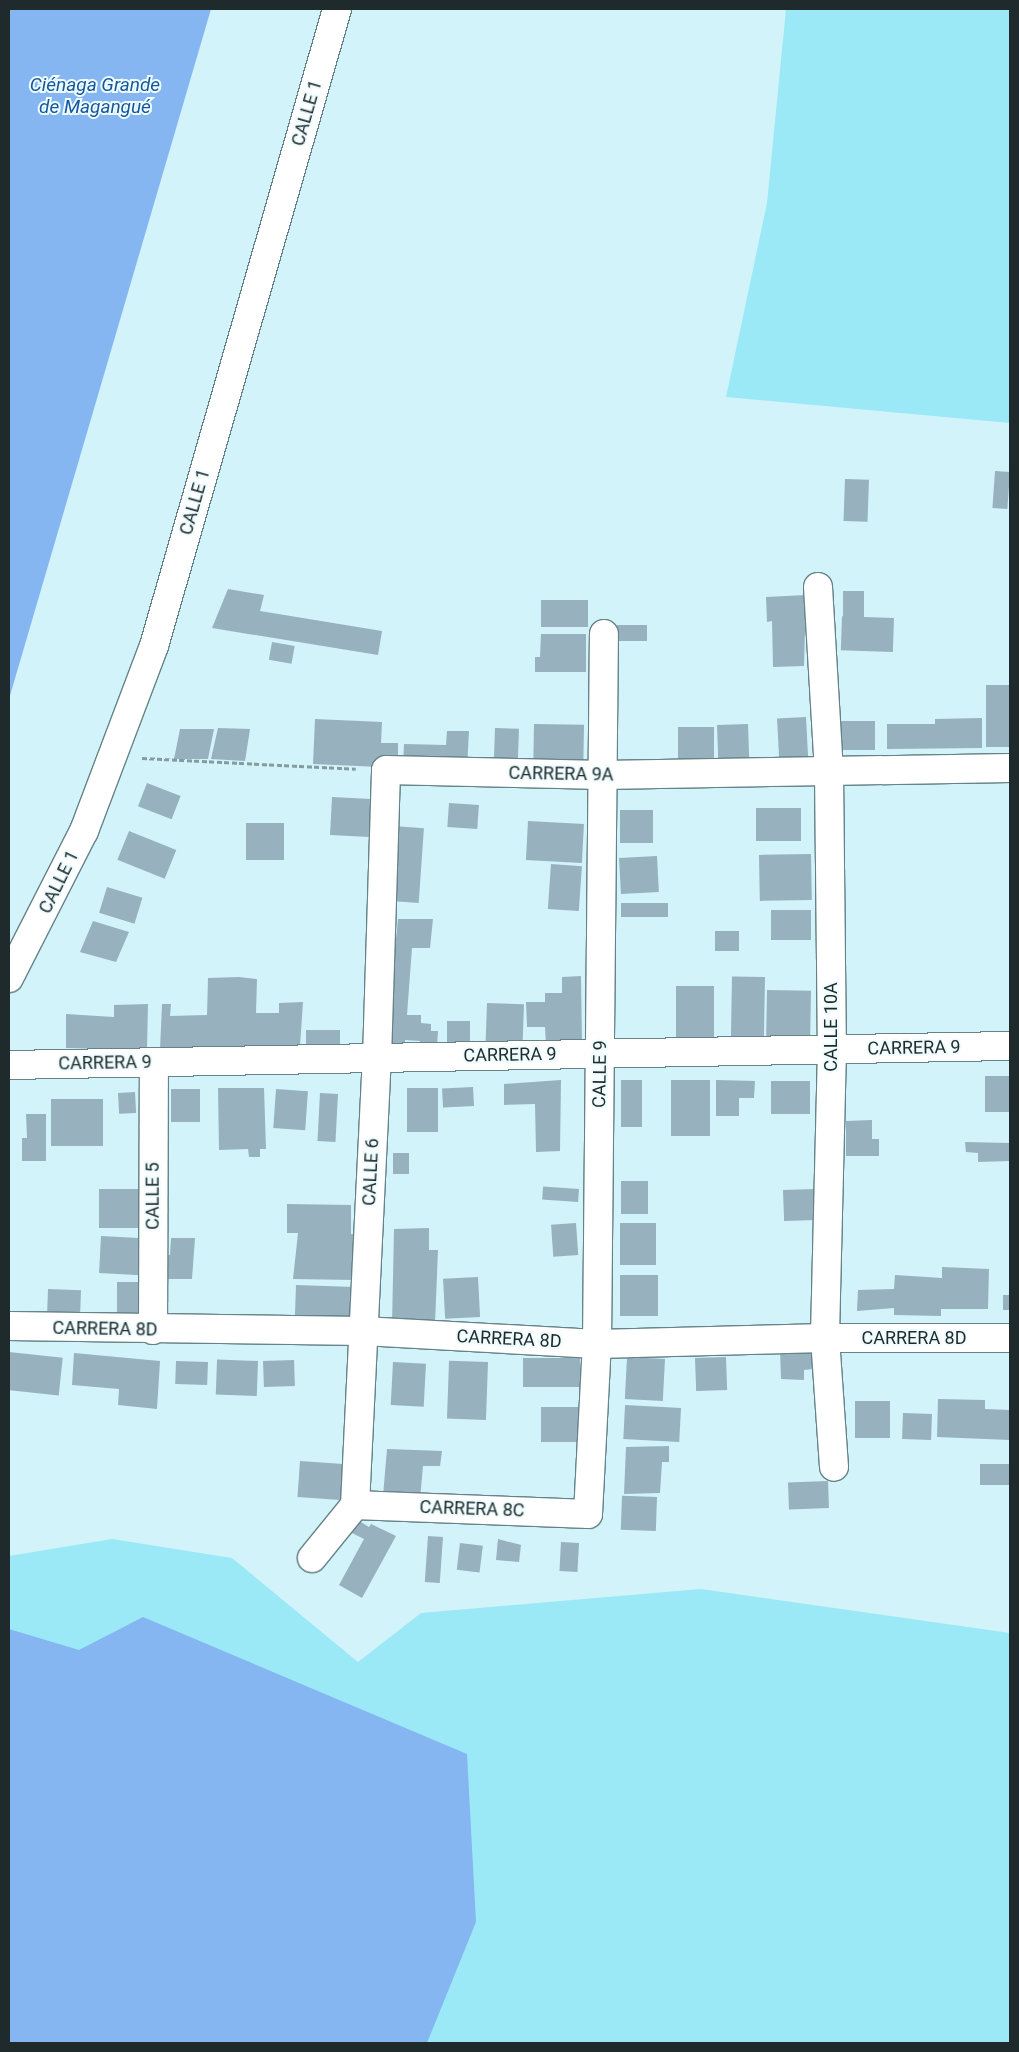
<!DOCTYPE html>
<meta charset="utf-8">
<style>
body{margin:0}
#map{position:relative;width:1019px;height:2052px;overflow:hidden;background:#d2f3f9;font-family:Roboto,sans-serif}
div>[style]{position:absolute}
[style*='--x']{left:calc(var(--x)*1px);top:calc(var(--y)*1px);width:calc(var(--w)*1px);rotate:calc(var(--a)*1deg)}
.green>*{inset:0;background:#9be9f7}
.water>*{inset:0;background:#85b6f1}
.building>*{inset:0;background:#97b1bf;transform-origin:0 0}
.path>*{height:3px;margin-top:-1.5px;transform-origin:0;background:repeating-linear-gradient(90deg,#849ca0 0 5px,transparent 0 7.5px)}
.roads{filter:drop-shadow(1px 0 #658388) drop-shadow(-1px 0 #658388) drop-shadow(0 1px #658388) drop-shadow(0 -1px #658388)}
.street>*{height:28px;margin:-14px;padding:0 14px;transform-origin:14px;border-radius:14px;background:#fff}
span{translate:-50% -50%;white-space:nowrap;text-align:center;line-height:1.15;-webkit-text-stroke:4px #effcfe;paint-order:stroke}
.street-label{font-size:18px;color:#1e2a2c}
.water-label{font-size:19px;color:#14579e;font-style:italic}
.frame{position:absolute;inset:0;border:10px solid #1e2a2c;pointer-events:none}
</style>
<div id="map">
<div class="green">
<i style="clip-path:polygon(786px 9px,1010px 9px,1010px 423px,726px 397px,767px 203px)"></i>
<i style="clip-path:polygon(112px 1539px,232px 1558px,358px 1662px,421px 1613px,701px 1589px,1010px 1633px,1010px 2043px,9px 2043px,9px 1556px)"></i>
</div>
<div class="water">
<i style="clip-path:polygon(9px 9px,211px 9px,9px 699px)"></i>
<i style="clip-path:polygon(143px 1617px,467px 1754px,476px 1922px,427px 2043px,9px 2043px,9px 1629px,79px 1650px)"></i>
</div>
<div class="building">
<i style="left:995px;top:471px;width:15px;height:37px;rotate:4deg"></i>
<i style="left:845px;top:479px;width:24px;height:42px;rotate:2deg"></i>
<i style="clip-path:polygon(228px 589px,264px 595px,260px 611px,382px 631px,378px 655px,212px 628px)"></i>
<i style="left:843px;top:591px;width:21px;height:26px"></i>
<i style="clip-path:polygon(806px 595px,804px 666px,773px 667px,772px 621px,767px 622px,766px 597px)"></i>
<i style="left:541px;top:600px;width:47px;height:27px"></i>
<i style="left:894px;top:618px;width:34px;height:52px;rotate:92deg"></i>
<i style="left:617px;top:625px;width:30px;height:16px"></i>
<i style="clip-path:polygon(541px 634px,586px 634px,586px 672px,535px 672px,535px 657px,540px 657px)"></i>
<i style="left:272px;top:642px;width:23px;height:18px;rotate:10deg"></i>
<i style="left:1010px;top:685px;width:62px;height:24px;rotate:90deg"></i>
<i style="left:806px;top:717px;width:41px;height:29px;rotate:87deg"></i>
<i style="clip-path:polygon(982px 718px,982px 748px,887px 749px,887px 724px,935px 724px,935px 719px)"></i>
<i style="clip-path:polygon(315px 719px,382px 722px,381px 743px,398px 743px,398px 762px,380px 767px,313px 764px)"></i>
<i style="left:840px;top:721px;width:35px;height:29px"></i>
<i style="left:534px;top:724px;width:50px;height:46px;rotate:1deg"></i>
<i style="left:748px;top:724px;width:35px;height:31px;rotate:88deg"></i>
<i style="left:678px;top:727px;width:36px;height:32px"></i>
<i style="clip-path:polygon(218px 728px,250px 729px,245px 761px,211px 759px)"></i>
<i style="left:495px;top:728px;width:24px;height:38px;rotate:2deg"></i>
<i style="clip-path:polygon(180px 729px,214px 729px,208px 759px,174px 759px)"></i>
<i style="clip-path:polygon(447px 731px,469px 731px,467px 769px,403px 767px,404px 744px,446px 745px)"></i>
<i style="left:147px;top:783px;width:36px;height:25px;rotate:21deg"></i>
<i style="left:332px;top:797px;width:44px;height:38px;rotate:3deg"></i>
<i style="left:449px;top:803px;width:30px;height:24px;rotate:4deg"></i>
<i style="left:756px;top:808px;width:45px;height:33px"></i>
<i style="left:620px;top:810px;width:33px;height:33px"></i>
<i style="left:528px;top:821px;width:56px;height:39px;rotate:3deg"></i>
<i style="left:246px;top:823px;width:38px;height:37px"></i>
<i style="left:393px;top:826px;width:31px;height:75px;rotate:4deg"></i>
<i style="left:129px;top:831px;width:51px;height:31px;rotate:22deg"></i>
<i style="left:811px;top:854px;width:46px;height:52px;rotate:89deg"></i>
<i style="left:657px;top:856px;width:36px;height:38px;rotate:87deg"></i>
<i style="left:551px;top:864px;width:31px;height:45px;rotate:4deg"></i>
<i style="left:107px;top:887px;width:37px;height:27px;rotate:17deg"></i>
<i style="left:668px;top:903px;width:14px;height:47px;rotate:90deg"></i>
<i style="left:811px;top:910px;width:30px;height:40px;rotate:90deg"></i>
<i style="clip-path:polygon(398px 919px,433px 919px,430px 948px,412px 948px,407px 1015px,421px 1015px,421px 1023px,431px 1024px,431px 1031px,438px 1031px,437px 1047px,420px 1046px,420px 1041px,405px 1040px,405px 1046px,385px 1047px)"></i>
<i style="clip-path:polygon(93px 921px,129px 932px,116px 962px,80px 952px)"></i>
<i style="left:739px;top:931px;width:20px;height:24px;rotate:90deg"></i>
<i style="clip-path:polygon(581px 976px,582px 1044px,546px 1045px,545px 1027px,527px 1027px,526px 1002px,545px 1002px,545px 993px,562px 993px,562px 977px)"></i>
<i style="clip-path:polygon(239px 977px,257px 979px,256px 1013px,279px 1013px,279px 1003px,303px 1002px,300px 1046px,160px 1050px,162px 1004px,171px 1004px,170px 1016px,207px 1015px,208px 978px)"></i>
<i style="left:765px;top:977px;width:62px;height:33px;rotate:91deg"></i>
<i style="left:676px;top:986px;width:38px;height:55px"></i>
<i style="left:767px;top:990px;width:44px;height:49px;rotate:1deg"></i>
<i style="left:487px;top:1003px;width:37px;height:43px;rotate:2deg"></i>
<i style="clip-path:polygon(148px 1004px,147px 1050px,66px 1048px,66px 1014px,114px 1017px,114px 1005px)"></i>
<i style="left:447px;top:1021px;width:23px;height:26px"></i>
<i style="left:306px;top:1030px;width:34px;height:18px"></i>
<i style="left:985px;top:1076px;width:25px;height:36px"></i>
<i style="clip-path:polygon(561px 1080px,560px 1151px,536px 1152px,535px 1104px,504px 1105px,504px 1084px)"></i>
<i style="left:621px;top:1080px;width:21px;height:47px"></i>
<i style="left:671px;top:1080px;width:39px;height:56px"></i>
<i style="clip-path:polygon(716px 1080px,755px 1081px,754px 1098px,739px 1098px,739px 1116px,716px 1116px)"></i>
<i style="left:771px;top:1081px;width:39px;height:33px"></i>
<i style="left:473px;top:1087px;width:19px;height:31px;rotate:87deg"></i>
<i style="clip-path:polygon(218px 1088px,264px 1088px,266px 1149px,260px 1149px,260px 1157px,249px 1157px,248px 1149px,219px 1150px)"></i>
<i style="left:407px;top:1088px;width:31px;height:44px"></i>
<i style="left:200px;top:1089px;width:33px;height:29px;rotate:90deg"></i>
<i style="left:276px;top:1089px;width:32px;height:39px;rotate:4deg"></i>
<i style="left:135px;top:1092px;width:21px;height:17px;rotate:87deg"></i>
<i style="left:320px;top:1093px;width:18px;height:48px;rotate:3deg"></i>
<i style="left:51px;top:1099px;width:52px;height:47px"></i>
<i style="clip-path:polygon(26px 1114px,46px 1114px,46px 1161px,22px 1161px,22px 1138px,27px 1138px)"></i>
<i style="clip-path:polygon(872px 1120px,872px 1139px,879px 1139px,879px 1156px,846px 1156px,846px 1121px)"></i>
<i style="clip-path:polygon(965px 1142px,1010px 1143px,1010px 1161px,978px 1162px,978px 1153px,966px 1152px)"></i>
<i style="left:393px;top:1153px;width:16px;height:21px"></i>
<i style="left:621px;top:1181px;width:27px;height:33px"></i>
<i style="left:99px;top:1189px;width:42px;height:39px"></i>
<i style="left:579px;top:1189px;width:13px;height:36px;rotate:94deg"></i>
<i style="left:815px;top:1189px;width:31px;height:32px;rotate:88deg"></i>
<i style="clip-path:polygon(287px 1204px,351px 1205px,351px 1234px,355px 1234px,354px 1280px,293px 1279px,298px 1233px,287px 1233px)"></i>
<i style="left:576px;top:1223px;width:32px;height:25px;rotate:86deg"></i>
<i style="left:656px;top:1223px;width:42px;height:36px;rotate:90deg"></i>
<i style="clip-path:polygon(429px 1228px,429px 1250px,438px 1250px,435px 1324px,392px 1325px,394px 1229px)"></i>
<i style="left:101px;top:1236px;width:42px;height:37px;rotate:3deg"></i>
<i style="clip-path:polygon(171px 1238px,195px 1238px,192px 1279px,165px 1279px,166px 1255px,170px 1255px)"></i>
<i style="clip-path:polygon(942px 1267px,989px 1269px,988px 1309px,941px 1309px,941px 1316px,894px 1315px,894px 1308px,857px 1311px,858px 1290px,894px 1289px,895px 1275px,942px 1278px)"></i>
<i style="left:620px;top:1275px;width:38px;height:41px"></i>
<i style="left:478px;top:1277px;width:40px;height:35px;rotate:87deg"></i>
<i style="left:117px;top:1282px;width:28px;height:32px"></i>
<i style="left:296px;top:1285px;width:59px;height:40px;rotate:2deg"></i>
<i style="left:48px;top:1289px;width:33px;height:24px;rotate:2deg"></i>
<i style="left:1003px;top:1295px;width:7px;height:15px"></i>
<i style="clip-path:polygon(821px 1348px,822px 1368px,804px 1370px,804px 1380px,781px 1379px,780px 1349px)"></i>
<i style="left:9px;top:1352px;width:54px;height:38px;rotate:6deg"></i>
<i style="clip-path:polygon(74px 1353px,160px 1361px,157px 1409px,118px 1405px,119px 1389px,72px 1385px)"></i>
<i style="left:726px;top:1357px;width:33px;height:31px;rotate:88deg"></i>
<i style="left:580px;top:1358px;width:29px;height:57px;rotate:90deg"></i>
<i style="left:665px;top:1359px;width:42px;height:38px;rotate:93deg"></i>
<i style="left:294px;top:1360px;width:26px;height:31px;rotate:88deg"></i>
<i style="left:176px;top:1361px;width:32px;height:23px;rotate:2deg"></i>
<i style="left:258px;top:1361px;width:35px;height:41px;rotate:92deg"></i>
<i style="left:393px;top:1362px;width:33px;height:43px;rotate:3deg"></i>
<i style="left:488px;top:1362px;width:58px;height:39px;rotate:92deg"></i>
<i style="clip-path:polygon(938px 1399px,985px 1400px,985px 1409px,1010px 1410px,1010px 1440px,937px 1437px)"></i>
<i style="left:855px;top:1401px;width:35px;height:37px"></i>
<i style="left:541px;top:1407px;width:37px;height:35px"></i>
<i style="left:681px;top:1408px;width:34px;height:56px;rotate:93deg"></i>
<i style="left:903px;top:1413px;width:29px;height:26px;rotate:2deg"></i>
<i style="clip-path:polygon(669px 1446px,669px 1462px,662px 1462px,660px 1493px,624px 1494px,626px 1447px)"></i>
<i style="clip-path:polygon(387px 1449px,442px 1451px,440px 1466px,423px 1466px,420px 1499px,383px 1496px)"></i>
<i style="left:300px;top:1461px;width:43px;height:36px;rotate:4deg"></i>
<i style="left:980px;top:1464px;width:30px;height:21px"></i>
<i style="left:828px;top:1481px;width:27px;height:40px;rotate:88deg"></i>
<i style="left:657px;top:1497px;width:34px;height:35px;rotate:92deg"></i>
<i style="clip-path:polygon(356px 1519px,369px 1527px,371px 1524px,396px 1536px,362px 1598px,339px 1585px,364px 1539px,350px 1532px)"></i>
<i style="left:428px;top:1536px;width:15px;height:46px;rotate:4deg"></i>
<i style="clip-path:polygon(498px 1539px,521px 1545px,519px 1562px,496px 1560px)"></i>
<i style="left:561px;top:1542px;width:18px;height:29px;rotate:3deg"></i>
<i style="left:460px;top:1543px;width:23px;height:27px;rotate:7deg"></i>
</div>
<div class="path">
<i style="--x:142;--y:758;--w:214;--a:2.9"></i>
</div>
<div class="roads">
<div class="street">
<i style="--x:818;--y:587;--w:184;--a:86.6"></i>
<i style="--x:829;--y:771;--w:278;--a:89.4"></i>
<i style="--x:832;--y:1049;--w:289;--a:91.4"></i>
<i style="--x:825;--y:1338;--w:129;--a:86"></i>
<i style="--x:9;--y:978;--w:165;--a:-63"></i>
<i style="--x:84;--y:831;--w:198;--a:-69.3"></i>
<i style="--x:154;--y:646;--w:663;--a:-73.97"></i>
<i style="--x:9;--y:1065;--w:1001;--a:-1.09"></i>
<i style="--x:9;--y:1326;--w:354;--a:0.8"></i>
<i style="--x:363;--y:1331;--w:234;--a:3.2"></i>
<i style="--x:597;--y:1344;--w:228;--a:-1.5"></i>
<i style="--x:825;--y:1338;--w:185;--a:0"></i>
<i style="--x:153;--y:1330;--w:268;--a:-89.8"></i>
<i style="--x:355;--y:1505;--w:233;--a:2.2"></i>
<i style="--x:588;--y:1514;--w:170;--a:-87"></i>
<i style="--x:597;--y:1344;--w:710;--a:-89.44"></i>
<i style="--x:312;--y:1558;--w:68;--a:-50.9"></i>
<i style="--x:355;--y:1505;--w:448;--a:-87.2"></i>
<i style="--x:377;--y:1058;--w:288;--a:-88.2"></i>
<i style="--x:386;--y:770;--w:217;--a:1.3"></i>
<i style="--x:603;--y:775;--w:407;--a:-1"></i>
</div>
</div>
<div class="street-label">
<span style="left:307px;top:113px;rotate:-74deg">CALLE 1</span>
<span style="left:195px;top:502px;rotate:-74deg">CALLE 1</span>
<span style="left:561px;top:774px;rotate:1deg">CARRERA 9A</span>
<span style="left:59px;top:882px;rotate:-64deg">CALLE 1</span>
<span style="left:831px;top:1027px;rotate:-90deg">CALLE 10A</span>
<span style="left:914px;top:1048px;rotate:-1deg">CARRERA 9</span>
<span style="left:510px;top:1055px;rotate:-1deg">CARRERA 9</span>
<span style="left:105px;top:1063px;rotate:-1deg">CARRERA 9</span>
<span style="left:600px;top:1074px;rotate:-89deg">CALLE 9</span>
<span style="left:371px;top:1172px;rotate:-87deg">CALLE 6</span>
<span style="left:153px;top:1196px;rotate:-90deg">CALLE 5</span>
<span style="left:105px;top:1329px;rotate:1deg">CARRERA 8D</span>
<span style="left:914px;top:1338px">CARRERA 8D</span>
<span style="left:509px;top:1339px;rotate:3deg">CARRERA 8D</span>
<span style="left:472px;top:1509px;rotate:2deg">CARRERA 8C</span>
</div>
<div class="water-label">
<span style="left:95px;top:96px">Ciénaga Grande<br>de Magangué</span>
</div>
<div class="frame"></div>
</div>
